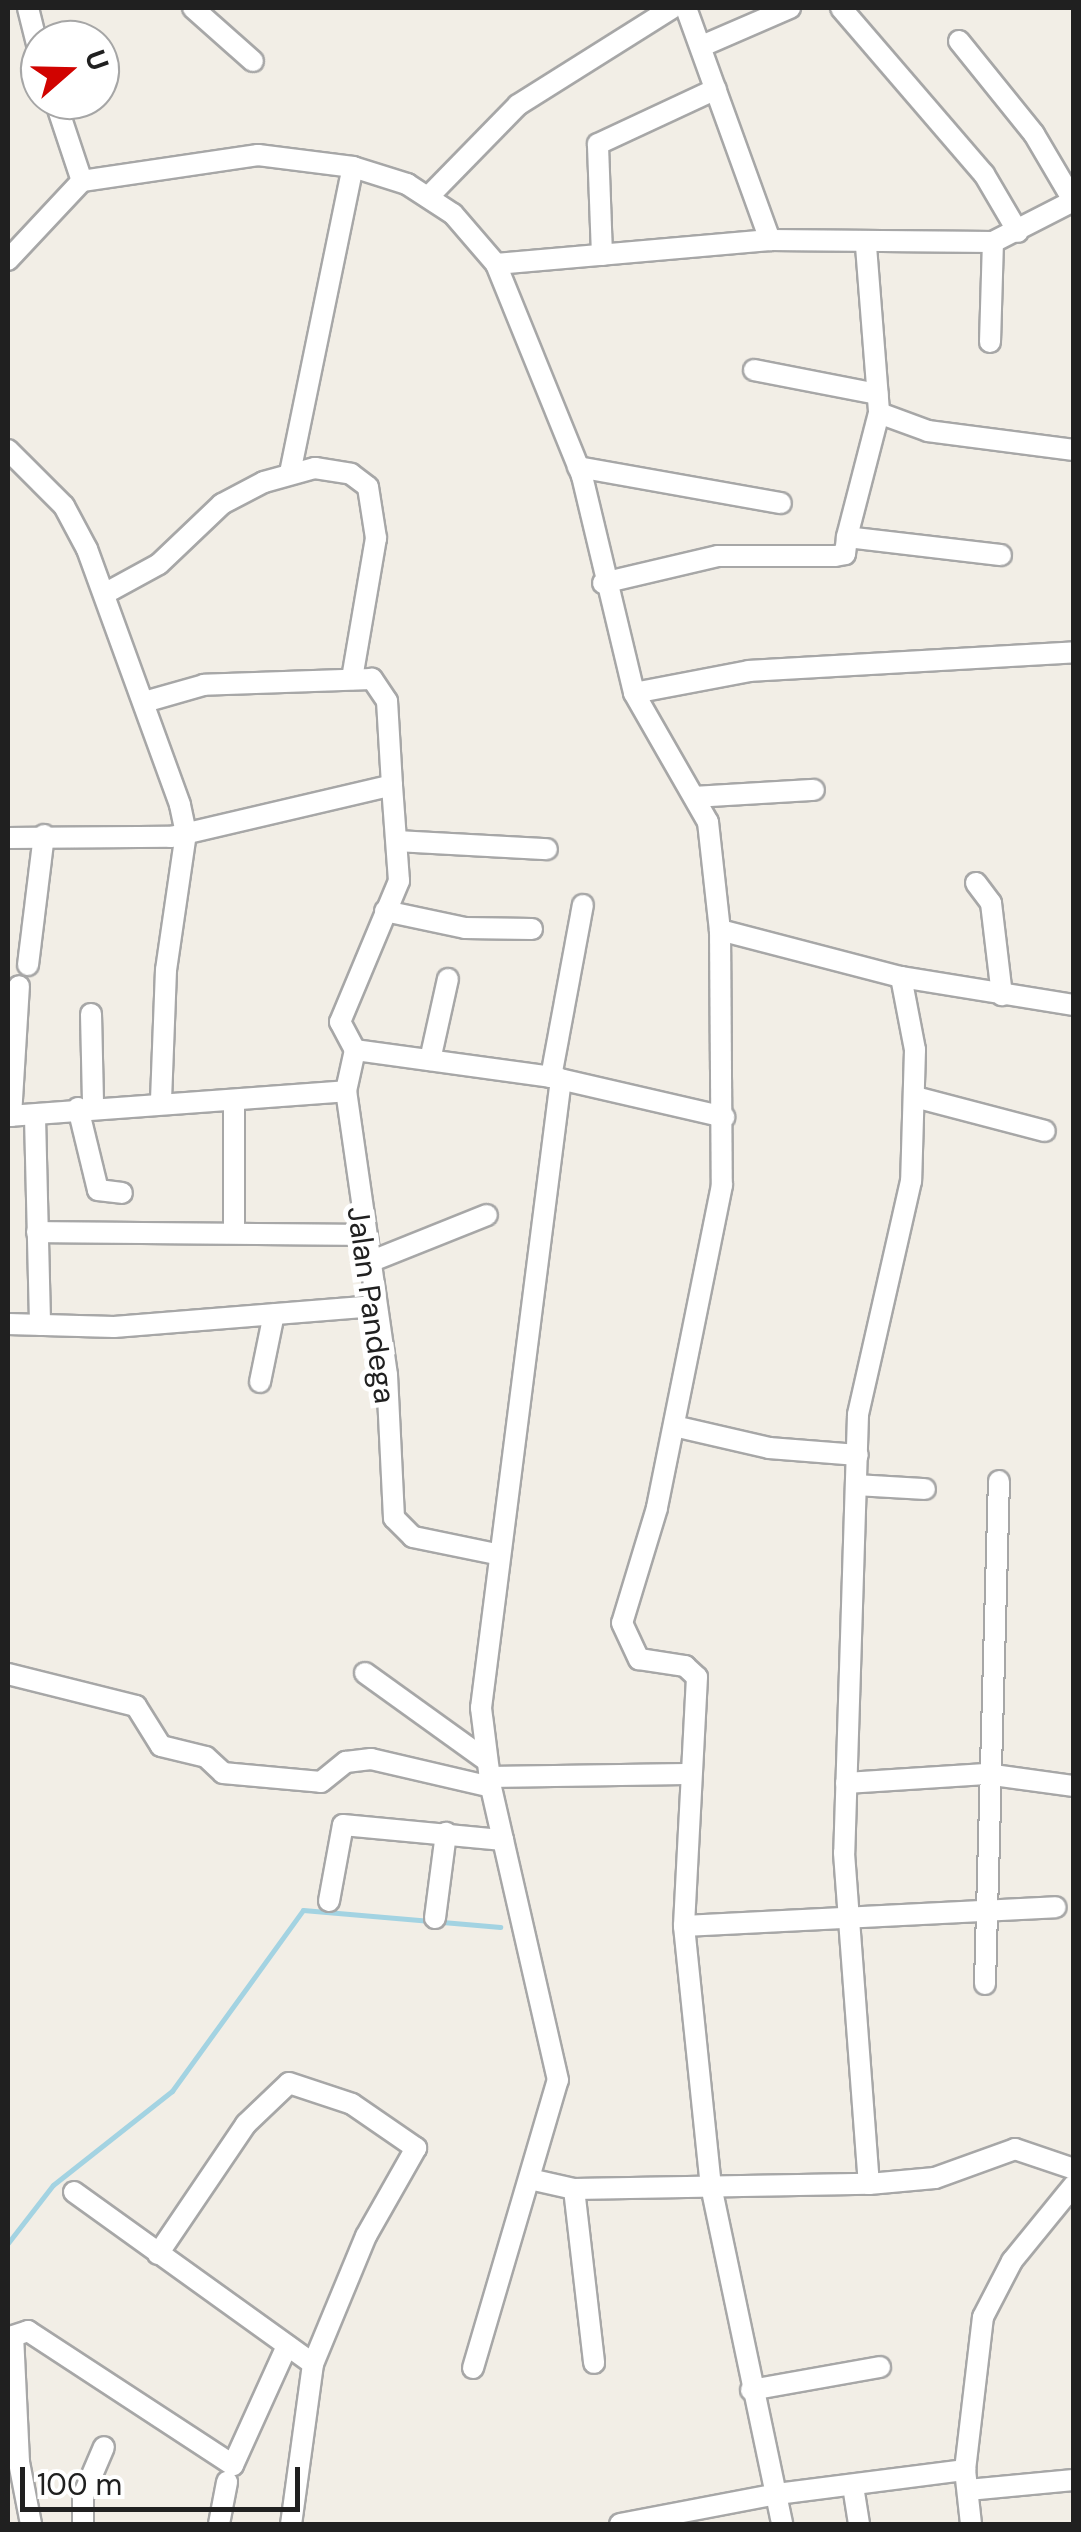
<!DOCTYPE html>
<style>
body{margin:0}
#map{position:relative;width:1081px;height:2532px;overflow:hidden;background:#f2eee6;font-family:"DM Sans",sans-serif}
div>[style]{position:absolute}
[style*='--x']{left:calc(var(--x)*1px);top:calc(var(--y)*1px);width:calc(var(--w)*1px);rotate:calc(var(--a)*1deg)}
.stream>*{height:5px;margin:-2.5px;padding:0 2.5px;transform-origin:2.5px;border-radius:2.5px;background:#a3d3e2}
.roads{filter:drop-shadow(2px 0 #a7a7a7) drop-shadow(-2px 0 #a7a7a7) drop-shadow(0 2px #a7a7a7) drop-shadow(0 -2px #a7a7a7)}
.minor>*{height:20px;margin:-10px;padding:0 10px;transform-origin:10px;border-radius:10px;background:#fff}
span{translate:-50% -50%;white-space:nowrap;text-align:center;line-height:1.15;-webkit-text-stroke:10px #fff;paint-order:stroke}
.street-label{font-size:30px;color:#202020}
.frame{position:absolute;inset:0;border:10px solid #202020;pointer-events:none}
.north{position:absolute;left:20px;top:20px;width:100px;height:100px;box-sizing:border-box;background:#fff;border:2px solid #a6a6a6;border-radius:50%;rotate:70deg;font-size:28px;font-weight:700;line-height:40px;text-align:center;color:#202020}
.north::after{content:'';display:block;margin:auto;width:35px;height:45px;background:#d10300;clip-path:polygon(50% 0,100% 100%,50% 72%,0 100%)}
.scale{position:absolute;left:20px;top:2467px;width:280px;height:45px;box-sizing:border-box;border:5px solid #202020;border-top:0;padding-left:12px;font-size:30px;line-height:35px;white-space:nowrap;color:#202020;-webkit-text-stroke:8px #fff;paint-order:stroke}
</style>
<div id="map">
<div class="stream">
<i style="--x:8;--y:2243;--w:73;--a:-52.2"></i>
<i style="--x:53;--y:2185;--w:152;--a:-38.3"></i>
<i style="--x:172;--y:2091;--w:223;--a:-54.1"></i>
<i style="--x:303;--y:1910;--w:198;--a:4.9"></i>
</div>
<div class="roads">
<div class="minor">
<i style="--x:28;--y:8;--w:49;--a:76"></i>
<i style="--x:193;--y:8;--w:80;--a:41.5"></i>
<i style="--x:686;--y:8;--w:247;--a:70.1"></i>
<i style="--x:841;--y:8;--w:219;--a:49.3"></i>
<i style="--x:984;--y:174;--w:67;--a:59.6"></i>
<i style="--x:959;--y:41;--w:119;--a:51.1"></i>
<i style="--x:1034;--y:134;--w:79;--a:59.5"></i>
<i style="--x:702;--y:46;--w:96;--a:-23.4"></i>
<i style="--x:55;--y:100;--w:85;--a:71.6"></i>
<i style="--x:429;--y:196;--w:127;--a:-45.6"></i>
<i style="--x:518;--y:105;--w:182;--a:-32.2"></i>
<i style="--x:866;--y:246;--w:168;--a:85.5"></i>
<i style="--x:879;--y:413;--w:52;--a:20.2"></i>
<i style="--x:928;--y:431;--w:147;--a:7.4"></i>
<i style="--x:602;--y:255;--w:111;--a:-92.1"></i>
<i style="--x:598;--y:144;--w:130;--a:-25"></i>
<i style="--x:8;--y:260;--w:108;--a:-46.9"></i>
<i style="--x:82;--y:181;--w:178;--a:-8.4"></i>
<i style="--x:258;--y:155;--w:96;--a:7.2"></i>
<i style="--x:353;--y:167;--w:57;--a:17.5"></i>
<i style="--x:407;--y:184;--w:55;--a:33.1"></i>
<i style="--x:453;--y:214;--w:66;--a:49.3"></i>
<i style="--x:496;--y:264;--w:229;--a:67.9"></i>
<i style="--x:582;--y:476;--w:223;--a:76.5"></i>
<i style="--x:634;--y:693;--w:149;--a:60.2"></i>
<i style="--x:708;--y:822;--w:109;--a:83.7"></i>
<i style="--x:720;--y:930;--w:255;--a:89.6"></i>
<i style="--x:722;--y:1185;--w:329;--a:101.4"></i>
<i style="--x:657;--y:1508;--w:120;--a:106.9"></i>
<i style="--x:622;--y:1623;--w:40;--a:65"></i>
<i style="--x:639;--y:1659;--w:47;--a:8.7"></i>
<i style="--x:685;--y:1666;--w:16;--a:43"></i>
<i style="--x:697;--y:1677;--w:249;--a:93"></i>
<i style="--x:684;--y:1926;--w:261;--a:84.1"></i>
<i style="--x:711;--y:2186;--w:345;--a:78.1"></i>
<i style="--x:496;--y:264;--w:275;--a:-5"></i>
<i style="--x:770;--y:240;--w:223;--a:0.5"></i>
<i style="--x:993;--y:242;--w:90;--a:-27.1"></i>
<i style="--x:990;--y:342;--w:100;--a:-88.3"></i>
<i style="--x:754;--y:370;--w:126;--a:11"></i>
<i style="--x:879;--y:413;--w:128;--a:104.5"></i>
<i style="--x:847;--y:537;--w:155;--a:6.7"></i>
<i style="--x:8;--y:450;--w:79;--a:45"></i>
<i style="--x:64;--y:506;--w:49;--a:61.9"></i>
<i style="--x:87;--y:549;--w:272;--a:70"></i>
<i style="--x:180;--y:805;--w:29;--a:78"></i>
<i style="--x:186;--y:833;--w:138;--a:98.3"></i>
<i style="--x:166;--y:970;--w:129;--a:92.2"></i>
<i style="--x:578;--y:467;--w:206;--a:10.1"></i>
<i style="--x:290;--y:473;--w:312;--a:-78.4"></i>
<i style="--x:603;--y:583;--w:118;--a:-13.2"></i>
<i style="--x:718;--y:556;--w:117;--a:0"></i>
<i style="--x:835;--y:556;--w:10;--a:-11"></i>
<i style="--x:845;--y:554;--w:17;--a:-83"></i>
<i style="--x:106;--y:593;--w:60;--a:-28.7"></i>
<i style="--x:159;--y:564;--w:87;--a:-43.6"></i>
<i style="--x:222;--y:504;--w:47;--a:-27.6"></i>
<i style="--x:264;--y:482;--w:53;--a:-15.4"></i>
<i style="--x:315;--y:468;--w:36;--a:9"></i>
<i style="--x:351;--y:474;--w:21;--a:37"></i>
<i style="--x:368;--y:487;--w:52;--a:81.1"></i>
<i style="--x:376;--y:538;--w:143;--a:99.7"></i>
<i style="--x:634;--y:693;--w:117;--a:-10.8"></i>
<i style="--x:749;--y:671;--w:326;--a:-3.3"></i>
<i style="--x:695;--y:797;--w:119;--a:-3.4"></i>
<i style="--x:8;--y:838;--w:163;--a:-0.4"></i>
<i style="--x:171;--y:837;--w:227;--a:-13.2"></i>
<i style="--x:392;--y:785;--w:84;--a:-93.4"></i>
<i style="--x:387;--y:701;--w:27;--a:-124"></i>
<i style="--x:372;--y:679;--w:168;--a:178"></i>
<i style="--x:204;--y:685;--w:58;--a:164.1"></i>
<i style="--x:397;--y:841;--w:150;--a:3.1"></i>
<i style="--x:976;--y:883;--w:25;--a:53"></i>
<i style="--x:991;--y:903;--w:93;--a:83.2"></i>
<i style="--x:385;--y:911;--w:82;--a:12"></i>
<i style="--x:465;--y:928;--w:67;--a:0.9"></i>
<i style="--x:720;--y:930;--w:187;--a:14.6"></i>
<i style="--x:901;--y:977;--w:74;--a:79.1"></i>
<i style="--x:915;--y:1050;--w:131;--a:91.7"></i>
<i style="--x:911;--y:1181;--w:240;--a:102.8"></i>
<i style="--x:858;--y:1415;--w:438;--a:91.8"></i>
<i style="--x:844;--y:1853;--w:332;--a:85.7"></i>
<i style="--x:28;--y:965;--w:131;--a:-83"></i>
<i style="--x:901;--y:977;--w:175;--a:9.2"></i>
<i style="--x:91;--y:1014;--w:91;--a:88.7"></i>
<i style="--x:355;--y:1050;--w:32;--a:-118"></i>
<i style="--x:340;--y:1022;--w:153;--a:-67.3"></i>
<i style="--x:399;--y:881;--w:96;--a:-94.2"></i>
<i style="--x:430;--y:1060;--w:83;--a:-77.5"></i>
<i style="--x:551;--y:1077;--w:175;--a:-79.5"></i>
<i style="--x:919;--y:1098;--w:130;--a:14.7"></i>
<i style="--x:234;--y:1101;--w:127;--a:90"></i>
<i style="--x:78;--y:1108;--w:84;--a:76.3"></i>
<i style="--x:98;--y:1190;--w:24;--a:7"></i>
<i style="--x:8;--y:1116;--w:339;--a:-4.2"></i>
<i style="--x:11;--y:1116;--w:130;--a:-86.5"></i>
<i style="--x:35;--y:1117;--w:208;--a:88.6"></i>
<i style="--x:37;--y:1232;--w:325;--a:0.5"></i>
<i style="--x:367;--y:1263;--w:129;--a:-21.8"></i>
<i style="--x:8;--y:1324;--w:106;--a:1.6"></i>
<i style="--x:114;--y:1327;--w:262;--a:-4.6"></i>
<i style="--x:260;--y:1382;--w:69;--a:-78.4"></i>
<i style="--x:674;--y:1426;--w:98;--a:13"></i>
<i style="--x:769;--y:1448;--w:89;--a:4.5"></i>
<i style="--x:857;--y:1485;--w:68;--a:3.4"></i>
<i style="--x:496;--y:1554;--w:85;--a:-168.4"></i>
<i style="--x:413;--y:1537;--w:27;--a:-135"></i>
<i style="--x:394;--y:1518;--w:143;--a:-92.8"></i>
<i style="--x:387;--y:1375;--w:287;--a:-98.2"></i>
<i style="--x:346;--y:1091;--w:42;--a:-77.6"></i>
<i style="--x:355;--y:1050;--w:198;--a:7.8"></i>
<i style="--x:551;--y:1077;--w:178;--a:13"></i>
<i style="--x:365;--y:1673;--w:149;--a:35.7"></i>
<i style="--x:8;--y:1674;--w:132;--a:14"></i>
<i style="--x:136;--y:1706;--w:47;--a:58"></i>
<i style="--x:161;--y:1746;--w:46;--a:13.7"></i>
<i style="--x:206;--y:1757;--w:23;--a:43"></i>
<i style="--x:223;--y:1773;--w:98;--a:5.2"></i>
<i style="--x:321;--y:1782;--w:32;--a:-39"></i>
<i style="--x:346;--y:1762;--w:25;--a:-7"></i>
<i style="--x:371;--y:1759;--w:123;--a:13.1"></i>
<i style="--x:489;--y:1777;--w:197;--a:-0.9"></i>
<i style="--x:846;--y:1783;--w:140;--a:-3.7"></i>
<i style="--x:986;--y:1774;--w:89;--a:7.8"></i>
<i style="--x:329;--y:1901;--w:77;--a:-79.6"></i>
<i style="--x:343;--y:1825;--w:161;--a:5.4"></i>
<i style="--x:435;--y:1918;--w:86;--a:-82.6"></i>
<i style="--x:684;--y:1926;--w:372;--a:-2.9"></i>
<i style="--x:985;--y:1984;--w:503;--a:-88.41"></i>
<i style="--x:534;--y:2180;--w:41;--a:12.7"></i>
<i style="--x:574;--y:2189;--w:295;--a:-1"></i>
<i style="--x:869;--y:2184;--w:66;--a:-5.2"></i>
<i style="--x:935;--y:2178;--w:85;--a:-19.9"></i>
<i style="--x:1015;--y:2149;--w:62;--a:18.7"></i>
<i style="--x:574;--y:2189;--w:175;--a:83.4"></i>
<i style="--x:74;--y:2192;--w:294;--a:35.7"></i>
<i style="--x:158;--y:2254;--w:157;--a:-55.9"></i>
<i style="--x:246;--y:2124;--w:59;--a:-43.6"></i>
<i style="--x:289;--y:2083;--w:66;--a:18.4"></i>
<i style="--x:352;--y:2104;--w:78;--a:34.5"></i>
<i style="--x:416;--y:2148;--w:101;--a:119.6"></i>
<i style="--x:366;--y:2236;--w:139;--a:112.5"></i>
<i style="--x:313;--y:2364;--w:162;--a:97.8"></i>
<i style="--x:473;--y:2368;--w:300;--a:-73.6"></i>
<i style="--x:558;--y:2080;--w:301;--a:-102.9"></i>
<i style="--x:491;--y:1787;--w:80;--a:-97.2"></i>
<i style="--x:481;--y:1708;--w:634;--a:-82.75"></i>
<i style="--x:751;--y:2390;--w:131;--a:-10.1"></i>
<i style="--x:853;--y:2486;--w:38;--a:81"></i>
<i style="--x:968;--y:2490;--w:106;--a:-5.4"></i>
<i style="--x:31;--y:2524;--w:63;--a:-101"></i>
<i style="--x:19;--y:2462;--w:126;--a:-92.7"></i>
<i style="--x:13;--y:2336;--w:16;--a:-18"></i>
<i style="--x:28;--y:2331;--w:245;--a:33.2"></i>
<i style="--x:233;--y:2465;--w:131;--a:-65.6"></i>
<i style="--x:83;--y:2524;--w:28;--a:-90"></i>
<i style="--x:83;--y:2496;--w:53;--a:-66.8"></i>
<i style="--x:219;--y:2524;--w:43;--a:-79.2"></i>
<i style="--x:620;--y:2524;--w:160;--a:-10.8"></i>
<i style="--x:777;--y:2494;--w:190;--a:-7.3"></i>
<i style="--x:971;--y:2524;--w:54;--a:-96.3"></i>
<i style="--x:965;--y:2470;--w:154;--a:-83.3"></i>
<i style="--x:983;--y:2317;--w:63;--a:-62.6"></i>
<i style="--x:1012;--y:2261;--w:98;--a:-50.8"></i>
</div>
</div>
<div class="street-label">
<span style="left:371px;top:1305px;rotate:82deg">Jalan Pandega</span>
</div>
<div class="frame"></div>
<div class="north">U</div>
<div class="scale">100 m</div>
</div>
